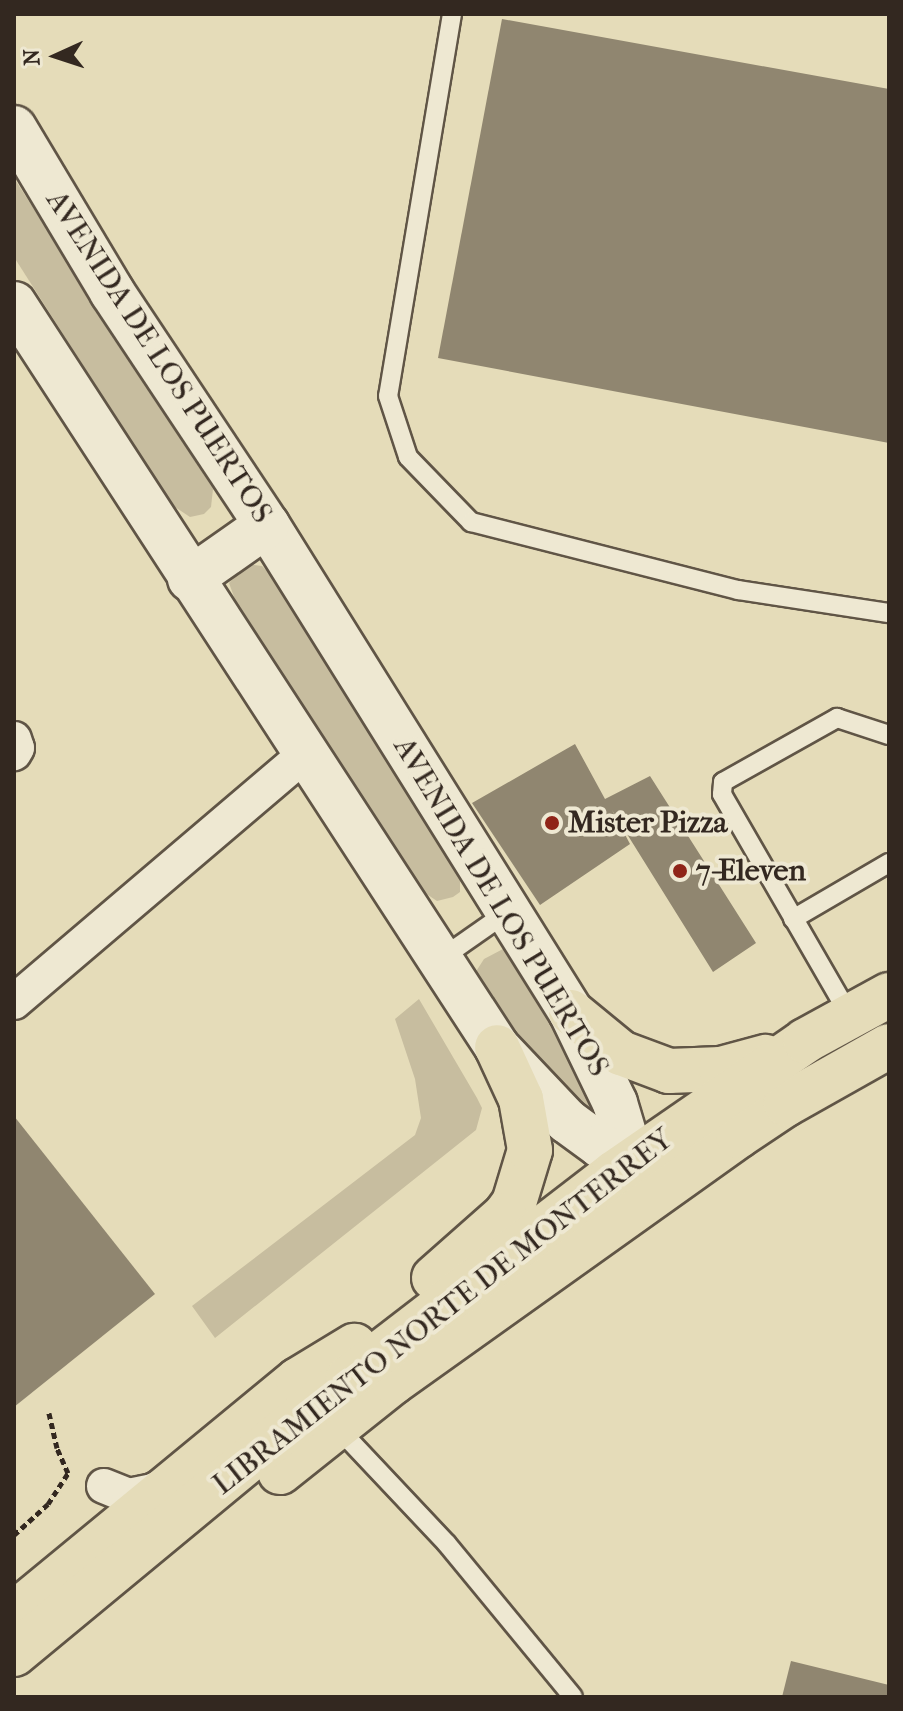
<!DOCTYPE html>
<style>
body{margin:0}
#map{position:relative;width:903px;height:1711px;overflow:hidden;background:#e5dcb9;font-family:"IM FELL French Canon",serif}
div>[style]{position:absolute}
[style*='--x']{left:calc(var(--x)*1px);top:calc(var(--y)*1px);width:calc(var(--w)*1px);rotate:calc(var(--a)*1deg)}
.green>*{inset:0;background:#c7bd9f}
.building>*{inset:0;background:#908670}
.path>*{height:5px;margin-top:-2.5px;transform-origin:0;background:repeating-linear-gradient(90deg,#332820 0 6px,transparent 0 10px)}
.roads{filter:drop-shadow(2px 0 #605546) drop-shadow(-2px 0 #605546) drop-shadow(0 2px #605546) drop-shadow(0 -2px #605546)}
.lane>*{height:18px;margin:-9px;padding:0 9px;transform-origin:9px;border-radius:9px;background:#eee8d2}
.street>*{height:34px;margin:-17px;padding:0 17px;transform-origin:17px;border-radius:17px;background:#eee8d2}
.secondary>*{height:44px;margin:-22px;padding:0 22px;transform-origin:22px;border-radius:22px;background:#eee8d2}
.primary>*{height:44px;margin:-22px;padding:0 22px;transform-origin:22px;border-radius:22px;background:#e5dcb9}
.dots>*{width:22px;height:22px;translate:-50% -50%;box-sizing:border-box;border:4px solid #eee8d2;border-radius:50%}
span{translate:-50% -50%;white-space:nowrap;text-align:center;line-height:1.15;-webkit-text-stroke:8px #eee8d2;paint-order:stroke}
.street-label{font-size:30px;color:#332820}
.poi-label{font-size:30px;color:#332820;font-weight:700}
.left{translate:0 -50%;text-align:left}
.frame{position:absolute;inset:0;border:16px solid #332820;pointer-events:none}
.north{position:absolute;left:16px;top:16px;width:80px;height:80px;-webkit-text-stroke:6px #eee8d2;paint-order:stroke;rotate:267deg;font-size:22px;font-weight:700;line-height:32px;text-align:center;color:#332820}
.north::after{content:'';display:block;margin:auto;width:28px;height:36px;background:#332820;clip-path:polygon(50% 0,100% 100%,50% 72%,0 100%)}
</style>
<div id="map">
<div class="green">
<i style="clip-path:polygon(14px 178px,213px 489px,211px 507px,204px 514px,190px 517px,172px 505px,14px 257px)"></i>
<i style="clip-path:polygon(247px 564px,262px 566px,271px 575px,460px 872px,460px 892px,453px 897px,437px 901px,425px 893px,237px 605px,229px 583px)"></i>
<i style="clip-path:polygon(503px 949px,513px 952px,598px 1105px,588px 1114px,561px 1106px,479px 979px,475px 973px,484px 959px)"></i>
<i style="clip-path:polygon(419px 999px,477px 1098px,482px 1108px,476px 1130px,215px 1338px,192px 1306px,415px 1135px,421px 1118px,415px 1079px,395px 1019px)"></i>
</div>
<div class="building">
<i style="clip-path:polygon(502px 19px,889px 89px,889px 443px,438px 358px)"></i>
<i style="clip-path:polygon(575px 744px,605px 799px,650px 776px,756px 943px,713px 972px,612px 810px,630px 844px,540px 905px,472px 803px)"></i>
<i style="clip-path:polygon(14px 1116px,155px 1294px,14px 1407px)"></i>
<i style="clip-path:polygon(791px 1661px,889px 1685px,889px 1697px,782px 1697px)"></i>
</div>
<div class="path">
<i style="--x:14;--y:1535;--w:46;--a:-42.4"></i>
<i style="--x:48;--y:1504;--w:37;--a:-57"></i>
<i style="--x:68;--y:1473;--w:27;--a:-114"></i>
<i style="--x:57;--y:1448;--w:36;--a:-103"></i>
</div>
<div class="roads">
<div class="lane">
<i style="--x:452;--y:14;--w:387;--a:99.5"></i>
<i style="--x:388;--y:396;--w:64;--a:71.8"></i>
<i style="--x:408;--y:457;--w:91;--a:45.9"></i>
<i style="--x:471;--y:522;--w:276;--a:14.3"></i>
<i style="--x:738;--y:590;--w:153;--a:8.7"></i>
<i style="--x:793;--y:919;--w:111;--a:-30.3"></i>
<i style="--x:439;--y:960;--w:85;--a:-35"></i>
<i style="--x:850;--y:1016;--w:256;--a:-120"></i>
<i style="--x:722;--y:794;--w:12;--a:-85"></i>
<i style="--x:723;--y:782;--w:131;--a:-29.3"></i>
<i style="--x:837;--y:718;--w:55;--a:18.1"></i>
<i style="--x:335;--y:1425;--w:163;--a:46.7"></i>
<i style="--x:447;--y:1544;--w:198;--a:50.5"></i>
</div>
<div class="street">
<i style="--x:14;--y:739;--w:9;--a:72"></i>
<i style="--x:17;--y:748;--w:6;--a:121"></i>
<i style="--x:14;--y:1002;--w:385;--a:-40.4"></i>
<i style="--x:104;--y:1486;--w:27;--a:22"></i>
<i style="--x:129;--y:1496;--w:25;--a:-12"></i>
<i style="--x:153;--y:1491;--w:16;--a:-27"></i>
</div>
<div class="secondary">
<i style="--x:14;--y:128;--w:191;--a:59.1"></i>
<i style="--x:112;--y:292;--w:280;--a:56.4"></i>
<i style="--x:267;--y:525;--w:574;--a:58.03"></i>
<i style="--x:571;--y:1012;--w:101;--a:64.2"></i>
<i style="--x:615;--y:1103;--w:59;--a:73.4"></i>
<i style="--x:14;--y:304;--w:886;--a:56.97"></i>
<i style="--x:497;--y:1047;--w:102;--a:46.6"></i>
<i style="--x:567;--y:1121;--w:42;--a:36.3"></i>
<i style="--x:601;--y:1146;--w:34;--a:24"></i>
<i style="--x:190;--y:579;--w:94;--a:-35"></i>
</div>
<div class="primary">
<i style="--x:571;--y:1012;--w:65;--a:39.4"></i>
<i style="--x:621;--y:1053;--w:51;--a:20.6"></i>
<i style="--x:669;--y:1071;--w:52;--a:-2.2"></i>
<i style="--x:721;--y:1069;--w:46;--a:-15.3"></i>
<i style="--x:487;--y:1240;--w:46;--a:-53.9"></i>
<i style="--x:514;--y:1203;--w:55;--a:-73.2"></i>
<i style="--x:530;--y:1150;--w:52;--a:-100"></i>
<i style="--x:521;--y:1099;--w:57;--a:-114.8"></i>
<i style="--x:434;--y:1278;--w:94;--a:-41.5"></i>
<i style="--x:280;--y:1472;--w:144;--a:-38.5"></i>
<i style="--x:393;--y:1382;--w:424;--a:-35.5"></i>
<i style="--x:738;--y:1136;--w:58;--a:-33.7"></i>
<i style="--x:786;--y:1104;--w:118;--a:-29.4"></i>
<i style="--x:14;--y:1614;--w:368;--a:-39.5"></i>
<i style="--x:298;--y:1380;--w:66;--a:-31.3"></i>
<i style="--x:14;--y:1654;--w:433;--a:-39.6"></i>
<i style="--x:348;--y:1378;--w:336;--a:-37.6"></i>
<i style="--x:614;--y:1173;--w:232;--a:-34.6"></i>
<i style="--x:805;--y:1041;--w:96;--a:-28.7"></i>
</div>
</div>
<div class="dots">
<i style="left:552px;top:823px;background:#8f2418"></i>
<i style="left:680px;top:871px;background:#8f2418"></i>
</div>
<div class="street-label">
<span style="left:159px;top:357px;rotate:57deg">AVENIDA DE LOS PUERTOS</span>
<span style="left:501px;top:907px;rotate:59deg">AVENIDA DE LOS PUERTOS</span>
<span style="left:443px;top:1312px;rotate:-38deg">LIBRAMIENTO NORTE DE MONTERREY</span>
</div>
<div class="poi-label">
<span class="left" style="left:568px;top:823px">Mister Pizza</span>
<span class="left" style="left:696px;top:871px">7-Eleven</span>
</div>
<div class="frame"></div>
<div class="north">N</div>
</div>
